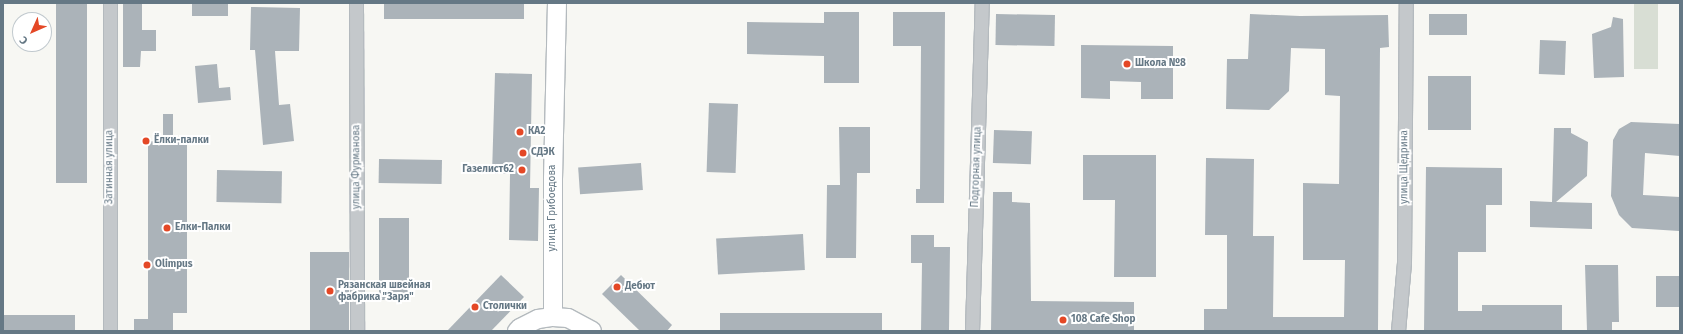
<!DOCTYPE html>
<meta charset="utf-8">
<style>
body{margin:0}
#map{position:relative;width:1683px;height:334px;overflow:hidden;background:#f7f7f3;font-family:"Fira Sans",sans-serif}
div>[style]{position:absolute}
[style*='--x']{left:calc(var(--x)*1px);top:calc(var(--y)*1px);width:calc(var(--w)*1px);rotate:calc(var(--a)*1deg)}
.green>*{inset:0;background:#d8ded4;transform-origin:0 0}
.building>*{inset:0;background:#abb3b9;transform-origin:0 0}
.roads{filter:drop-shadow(1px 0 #b4babe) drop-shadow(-1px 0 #b4babe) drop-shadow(0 1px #b4babe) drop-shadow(0 -1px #b4babe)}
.street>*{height:13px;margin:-6.5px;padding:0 6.5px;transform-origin:6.5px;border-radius:6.5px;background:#c4c8cb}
.secondary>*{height:18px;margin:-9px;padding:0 9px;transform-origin:9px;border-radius:9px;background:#fff}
.dots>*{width:11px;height:11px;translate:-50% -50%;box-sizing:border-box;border:2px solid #fff;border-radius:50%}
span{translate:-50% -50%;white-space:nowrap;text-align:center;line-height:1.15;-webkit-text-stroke:4px #fff;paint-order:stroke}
.poi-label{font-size:10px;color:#657885;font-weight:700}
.left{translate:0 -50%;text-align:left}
.right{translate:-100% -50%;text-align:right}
.street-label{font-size:10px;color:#657885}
.frame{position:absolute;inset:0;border:4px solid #657885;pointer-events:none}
.north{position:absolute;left:12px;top:12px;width:40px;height:40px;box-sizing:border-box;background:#fff;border:1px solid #c1c9ce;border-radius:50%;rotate:225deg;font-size:11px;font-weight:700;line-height:16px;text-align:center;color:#657885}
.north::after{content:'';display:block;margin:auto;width:14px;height:18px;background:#e44826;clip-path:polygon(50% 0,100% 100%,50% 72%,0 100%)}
</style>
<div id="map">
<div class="green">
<i style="left:1634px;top:3px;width:24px;height:66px"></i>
</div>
<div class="building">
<i style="left:56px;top:3px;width:31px;height:180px"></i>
<i style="clip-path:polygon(123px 3px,142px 3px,142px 30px,156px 30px,156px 51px,141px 51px,140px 67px,123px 67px)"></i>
<i style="left:192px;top:3px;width:36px;height:13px"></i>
<i style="left:384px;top:3px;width:140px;height:16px"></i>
<i style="clip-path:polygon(251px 7px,300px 8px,299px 51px,275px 51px,279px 105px,290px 104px,294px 141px,263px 145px,255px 50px,250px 50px)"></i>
<i style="clip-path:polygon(824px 12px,859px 12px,859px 83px,824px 83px,824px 56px,747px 54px,747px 22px,824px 23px)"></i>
<i style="clip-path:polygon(893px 12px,945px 12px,944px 203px,916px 203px,916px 189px,920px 189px,921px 46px,893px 46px)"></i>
<i style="left:996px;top:14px;width:59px;height:31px;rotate:1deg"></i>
<i style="clip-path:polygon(1250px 14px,1300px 16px,1388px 15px,1389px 47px,1380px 48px,1378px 331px,1204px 331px,1204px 309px,1227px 309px,1227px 235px,1205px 235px,1206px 158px,1254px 159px,1253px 236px,1274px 236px,1273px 317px,1344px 317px,1345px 260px,1303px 260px,1303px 183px,1339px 184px,1340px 96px,1325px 95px,1325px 49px,1291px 48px,1289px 91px,1269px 110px,1226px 109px,1227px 59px,1248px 59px)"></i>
<i style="left:1429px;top:14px;width:38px;height:21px"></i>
<i style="clip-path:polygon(1613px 17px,1623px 19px,1624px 77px,1594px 78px,1592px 34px,1611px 27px)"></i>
<i style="left:1540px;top:40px;width:26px;height:34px;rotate:2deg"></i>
<i style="clip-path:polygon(1081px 45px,1173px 46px,1173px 99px,1141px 99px,1141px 82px,1110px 81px,1110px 99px,1081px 98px)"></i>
<i style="clip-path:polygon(217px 64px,219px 88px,230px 87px,231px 100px,198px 103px,195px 66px)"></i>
<i style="clip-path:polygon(495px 73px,532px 74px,530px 188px,539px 188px,538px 241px,509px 240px,510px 174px,492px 174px)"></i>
<i style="left:1428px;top:76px;width:43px;height:54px"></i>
<i style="left:709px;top:103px;width:29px;height:69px;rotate:2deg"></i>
<i style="clip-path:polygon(163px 114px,173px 114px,173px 142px,187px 142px,187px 313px,173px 313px,173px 331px,134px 331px,134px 319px,148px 319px,148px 141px,163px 142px)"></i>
<i style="clip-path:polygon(1631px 122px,1680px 124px,1680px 156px,1645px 153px,1643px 195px,1680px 197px,1679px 231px,1632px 228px,1619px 215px,1611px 196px,1613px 140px,1619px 129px)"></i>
<i style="clip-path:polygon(839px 127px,870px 127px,870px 173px,857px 173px,856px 258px,826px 258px,827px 185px,840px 185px)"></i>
<i style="clip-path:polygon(1554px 128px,1571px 128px,1571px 133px,1588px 142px,1587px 176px,1556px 202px,1592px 203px,1592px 229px,1530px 227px,1530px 201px,1552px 202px)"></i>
<i style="left:994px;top:130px;width:38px;height:33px;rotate:2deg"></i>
<i style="clip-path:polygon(1083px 155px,1156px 155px,1156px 277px,1114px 277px,1115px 200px,1083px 200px)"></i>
<i style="left:379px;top:159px;width:63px;height:24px;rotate:1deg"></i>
<i style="left:641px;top:163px;width:27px;height:63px;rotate:86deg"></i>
<i style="clip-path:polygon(1426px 167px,1502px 168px,1502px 205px,1486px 205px,1486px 252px,1458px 252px,1458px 311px,1482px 311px,1482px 305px,1562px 305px,1562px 331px,1424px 331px)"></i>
<i style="left:217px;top:170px;width:65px;height:32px;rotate:1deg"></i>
<i style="clip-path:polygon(993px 192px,1012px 192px,1012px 202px,1030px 203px,1031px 301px,1134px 302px,1134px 331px,991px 331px)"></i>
<i style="left:379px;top:218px;width:30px;height:82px"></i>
<i style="left:803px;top:234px;width:36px;height:87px;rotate:87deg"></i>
<i style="clip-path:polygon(911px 235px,934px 235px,934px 247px,950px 247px,949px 331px,921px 331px,922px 263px,911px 263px)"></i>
<i style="left:310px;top:252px;width:39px;height:79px"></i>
<i style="clip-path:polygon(1585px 265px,1618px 265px,1619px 322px,1612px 322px,1612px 331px,1587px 331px)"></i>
<i style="clip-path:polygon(501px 275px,524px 297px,491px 331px,447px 331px)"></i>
<i style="clip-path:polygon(621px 275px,672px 325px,667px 331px,640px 331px,602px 294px)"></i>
<i style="left:1680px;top:276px;width:31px;height:24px;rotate:90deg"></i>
<i style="left:720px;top:313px;width:162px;height:18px"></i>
<i style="left:3px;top:315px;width:72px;height:16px"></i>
</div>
<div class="roads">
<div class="street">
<i style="--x:356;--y:3;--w:328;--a:89.8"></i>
<i style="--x:110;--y:331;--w:328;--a:-90"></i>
<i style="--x:972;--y:331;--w:328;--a:-88.3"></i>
<i style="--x:1398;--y:331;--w:69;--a:-85"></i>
<i style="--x:1404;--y:262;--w:259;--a:-89.6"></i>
</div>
<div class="secondary">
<i style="--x:553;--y:317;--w:138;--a:-90"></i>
<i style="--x:553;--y:179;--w:176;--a:-88.7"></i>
<i style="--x:517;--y:331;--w:4;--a:-45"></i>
<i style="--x:520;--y:328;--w:20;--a:-27"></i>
<i style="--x:538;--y:319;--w:15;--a:-8"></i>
<i style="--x:553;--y:317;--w:15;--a:4"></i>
<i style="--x:568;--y:318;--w:27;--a:28"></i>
</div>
</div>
<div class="dots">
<i style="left:1127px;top:64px;background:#e44826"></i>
<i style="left:520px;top:132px;background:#e44826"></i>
<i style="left:146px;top:141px;background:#e44826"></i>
<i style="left:523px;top:153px;background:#e44826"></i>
<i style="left:522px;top:170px;background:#e44826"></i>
<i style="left:167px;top:228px;background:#e44826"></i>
<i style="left:147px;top:265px;background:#e44826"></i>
<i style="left:617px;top:287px;background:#e44826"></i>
<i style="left:330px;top:291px;background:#e44826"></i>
<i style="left:475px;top:307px;background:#e44826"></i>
<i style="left:1063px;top:320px;background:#e44826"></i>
</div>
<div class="poi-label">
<span class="left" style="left:1135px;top:64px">Школа №8</span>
<span class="left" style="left:528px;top:132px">КА2</span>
<span class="left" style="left:154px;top:141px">Ёлки-палки</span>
<span class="left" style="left:531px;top:153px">СДЭК</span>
<span class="right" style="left:514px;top:170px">Газелист62</span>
<span class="left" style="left:175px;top:228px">Елки-Палки</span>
<span class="left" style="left:155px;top:265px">Olimpus</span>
<span class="left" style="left:338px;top:291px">Рязанская швейная<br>фабрика "Заря"</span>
<span class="left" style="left:625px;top:287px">Дебют</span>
<span class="left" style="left:483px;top:307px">Столички</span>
<span class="left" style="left:1071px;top:320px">108 Cafe Shop</span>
</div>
<div class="street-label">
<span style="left:110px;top:167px;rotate:-90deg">Затинная улица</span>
<span style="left:357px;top:167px;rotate:-90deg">улица Фурманова</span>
<span style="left:977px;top:167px;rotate:-88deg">Подгорная улица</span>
<span style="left:1405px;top:167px;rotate:-90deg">улица Щедрина</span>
<span style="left:553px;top:208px;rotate:-90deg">улица Грибоедова</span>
</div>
<div class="frame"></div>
<div class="north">С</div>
</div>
